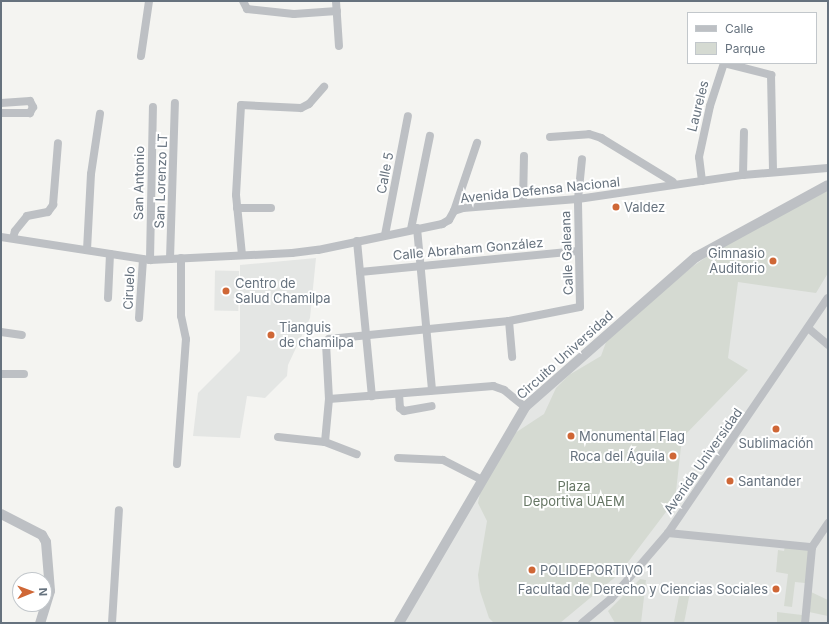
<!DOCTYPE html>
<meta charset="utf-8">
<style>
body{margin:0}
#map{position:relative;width:829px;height:624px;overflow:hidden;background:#f4f4f1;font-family:Inter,sans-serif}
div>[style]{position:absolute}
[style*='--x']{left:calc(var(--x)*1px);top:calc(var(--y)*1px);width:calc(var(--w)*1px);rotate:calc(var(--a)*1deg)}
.built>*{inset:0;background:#e4e6e4;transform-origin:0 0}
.green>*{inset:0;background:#d5dad2;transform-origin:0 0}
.minor>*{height:8px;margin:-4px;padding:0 4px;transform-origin:4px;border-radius:4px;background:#bdc0c4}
.tertiary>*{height:10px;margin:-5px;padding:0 5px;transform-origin:5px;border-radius:5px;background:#bdc0c4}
.dots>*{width:11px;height:11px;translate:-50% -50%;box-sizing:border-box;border:2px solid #fff;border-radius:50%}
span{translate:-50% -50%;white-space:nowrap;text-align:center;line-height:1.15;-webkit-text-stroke:4px #fff;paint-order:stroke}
.street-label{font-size:13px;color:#66727e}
.poi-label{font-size:13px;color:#66727e}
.left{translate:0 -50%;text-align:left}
.right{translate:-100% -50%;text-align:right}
.park-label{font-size:13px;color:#667664}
.frame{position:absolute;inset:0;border:2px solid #66727e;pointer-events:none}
.legend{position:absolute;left:687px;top:12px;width:130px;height:52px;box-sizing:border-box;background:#fff;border:1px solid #c2c7cb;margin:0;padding:5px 7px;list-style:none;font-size:12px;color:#66727e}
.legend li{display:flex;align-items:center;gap:8px;height:20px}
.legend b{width:20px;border:1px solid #c2c7cb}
.north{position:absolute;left:12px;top:572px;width:40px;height:40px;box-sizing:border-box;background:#fff;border:1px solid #c2c7cb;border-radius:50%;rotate:89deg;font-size:11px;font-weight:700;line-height:16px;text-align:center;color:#66727e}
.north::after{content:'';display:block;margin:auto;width:14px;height:18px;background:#cf6736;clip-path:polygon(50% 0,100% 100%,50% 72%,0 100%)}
</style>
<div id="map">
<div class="built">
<i style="clip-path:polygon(828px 187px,828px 623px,404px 623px,525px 410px,692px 263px)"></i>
<i style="clip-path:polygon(316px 258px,310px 318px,288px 365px,287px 376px,265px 398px,247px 396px,240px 438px,193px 436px,198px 393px,240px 351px,240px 265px)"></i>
<i style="left:239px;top:271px;width:40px;height:24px;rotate:91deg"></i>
</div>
<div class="green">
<i style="clip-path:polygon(828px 187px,828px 273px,816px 293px,738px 282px,728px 358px,748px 370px,682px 438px,675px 500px,619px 574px,560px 623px,494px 623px,489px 618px,480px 591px,478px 575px,487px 521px,478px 503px,481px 488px,512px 435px,544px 414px,556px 388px,569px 375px,601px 356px,609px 334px,692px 267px,735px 237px)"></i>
<i style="clip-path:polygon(785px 546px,810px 549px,805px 583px,795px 582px,792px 607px,784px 606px,788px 574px,776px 572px,778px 550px,784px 551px)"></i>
<i style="clip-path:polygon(640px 579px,646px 580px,641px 623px,615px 623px,608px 611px)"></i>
<i style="left:681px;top:586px;width:10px;height:37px;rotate:11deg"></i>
<i style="clip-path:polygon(811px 592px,828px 600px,828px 616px,809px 612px)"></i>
<i style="clip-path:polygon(777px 612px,802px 615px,801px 623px,777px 623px)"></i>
</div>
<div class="minor">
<i style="--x:243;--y:1;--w:9;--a:63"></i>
<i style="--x:247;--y:9;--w:47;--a:6.1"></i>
<i style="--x:294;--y:14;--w:43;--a:-4"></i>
<i style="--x:336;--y:1;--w:45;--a:86.2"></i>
<i style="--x:141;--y:56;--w:56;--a:-81.7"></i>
<i style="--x:1;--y:103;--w:29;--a:-4"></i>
<i style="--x:30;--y:101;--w:7;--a:63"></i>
<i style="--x:33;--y:107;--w:7;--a:117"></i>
<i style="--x:30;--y:113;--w:29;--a:180"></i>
<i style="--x:550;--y:137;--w:39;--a:-4"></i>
<i style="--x:589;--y:134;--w:13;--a:18"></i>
<i style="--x:601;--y:138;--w:84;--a:31.4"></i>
<i style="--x:743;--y:175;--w:43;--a:-88.7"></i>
<i style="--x:702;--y:181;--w:24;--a:-97"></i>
<i style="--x:699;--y:157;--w:52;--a:-77.8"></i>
<i style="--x:710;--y:106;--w:45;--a:-72"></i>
<i style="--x:724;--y:63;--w:49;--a:14.3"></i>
<i style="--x:771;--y:75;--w:97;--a:88.8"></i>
<i style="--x:523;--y:203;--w:47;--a:-88.8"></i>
<i style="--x:237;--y:208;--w:34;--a:0"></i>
<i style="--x:454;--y:211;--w:72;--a:-71.3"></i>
<i style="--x:417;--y:228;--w:163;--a:84.7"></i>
<i style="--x:411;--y:229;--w:95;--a:-78.5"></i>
<i style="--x:385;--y:235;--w:121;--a:-79.1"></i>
<i style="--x:1;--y:237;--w:151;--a:8.8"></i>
<i style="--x:150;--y:260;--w:142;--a:-2.8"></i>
<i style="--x:292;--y:253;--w:26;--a:-7"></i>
<i style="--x:318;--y:250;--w:127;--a:-11.8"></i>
<i style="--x:442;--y:224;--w:8;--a:-30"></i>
<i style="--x:449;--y:220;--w:10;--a:-61"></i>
<i style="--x:454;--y:211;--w:9;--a:-18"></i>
<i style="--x:463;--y:208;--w:115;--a:-4.5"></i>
<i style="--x:578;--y:199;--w:167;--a:-8.3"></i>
<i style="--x:743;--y:175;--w:85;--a:-4.7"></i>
<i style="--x:13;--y:238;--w:7;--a:-74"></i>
<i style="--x:15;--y:231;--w:19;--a:-51"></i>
<i style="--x:27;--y:216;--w:21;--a:-11"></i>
<i style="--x:48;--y:212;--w:9;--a:-54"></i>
<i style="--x:53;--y:205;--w:62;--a:-85.4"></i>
<i style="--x:357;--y:241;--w:156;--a:84.5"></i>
<i style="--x:87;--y:250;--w:76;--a:-87"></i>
<i style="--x:91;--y:174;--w:61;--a:-81.5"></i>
<i style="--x:242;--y:255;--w:60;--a:-95.7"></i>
<i style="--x:236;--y:195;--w:90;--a:-86.8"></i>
<i style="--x:241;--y:105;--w:60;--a:2.9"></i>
<i style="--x:301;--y:108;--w:9;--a:-27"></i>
<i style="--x:309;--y:104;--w:23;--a:-49"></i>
<i style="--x:170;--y:259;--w:156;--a:-88.2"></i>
<i style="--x:150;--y:260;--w:153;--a:-88.9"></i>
<i style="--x:360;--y:272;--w:219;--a:-5.5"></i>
<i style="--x:108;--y:298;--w:44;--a:-87.4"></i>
<i style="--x:139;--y:318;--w:59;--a:-86.1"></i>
<i style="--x:509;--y:321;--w:36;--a:85"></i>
<i style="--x:808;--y:328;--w:26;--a:40"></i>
<i style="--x:1;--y:332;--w:21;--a:8"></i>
<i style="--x:1;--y:374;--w:23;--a:0"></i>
<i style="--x:399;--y:394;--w:14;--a:86"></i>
<i style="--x:400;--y:408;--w:5;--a:37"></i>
<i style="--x:404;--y:411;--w:28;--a:-10"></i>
<i style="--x:329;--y:399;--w:165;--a:-4.5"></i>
<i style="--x:493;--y:386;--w:12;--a:20"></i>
<i style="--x:504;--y:390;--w:27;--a:39"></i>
<i style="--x:278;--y:437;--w:47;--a:6.1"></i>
<i style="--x:325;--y:442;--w:34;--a:21"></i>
<i style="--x:325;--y:442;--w:43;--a:-84.7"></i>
<i style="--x:329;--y:399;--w:56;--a:-93.1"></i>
<i style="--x:326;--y:343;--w:5;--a:-53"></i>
<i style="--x:329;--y:339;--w:181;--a:-5.7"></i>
<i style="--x:509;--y:321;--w:72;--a:-11.2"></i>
<i style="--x:580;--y:307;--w:108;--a:-91.1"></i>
<i style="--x:578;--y:199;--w:40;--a:-84.3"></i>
<i style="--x:398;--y:458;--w:45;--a:2.5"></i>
<i style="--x:443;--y:460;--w:44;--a:27.1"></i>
<i style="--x:177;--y:464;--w:125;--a:-85.9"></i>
<i style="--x:186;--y:339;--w:24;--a:-102"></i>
<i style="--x:181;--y:316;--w:58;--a:-90"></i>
<i style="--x:668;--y:533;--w:145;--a:5.6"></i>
<i style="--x:112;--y:623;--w:113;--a:-86.5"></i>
<i style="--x:582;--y:623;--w:38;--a:-40"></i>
<i style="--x:611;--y:599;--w:87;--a:-49.2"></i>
<i style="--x:668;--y:533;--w:284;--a:-55.8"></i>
<i style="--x:805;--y:623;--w:76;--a:-84.7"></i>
<i style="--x:812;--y:547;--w:29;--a:-56"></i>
</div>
<div class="tertiary">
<i style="--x:1;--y:514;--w:46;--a:27.1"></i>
<i style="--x:42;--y:535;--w:8;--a:60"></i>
<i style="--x:46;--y:542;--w:49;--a:85.3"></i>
<i style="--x:50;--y:591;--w:34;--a:107"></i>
<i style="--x:399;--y:623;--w:250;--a:-59.7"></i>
<i style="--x:525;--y:407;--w:227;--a:-41.3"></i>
<i style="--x:696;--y:257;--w:150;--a:-28.6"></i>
</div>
<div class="dots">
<i style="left:616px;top:207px;background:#cf6736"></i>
<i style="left:773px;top:261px;background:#cf6736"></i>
<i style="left:226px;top:291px;background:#cf6736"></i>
<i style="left:271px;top:335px;background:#cf6736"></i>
<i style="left:776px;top:429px;background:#cf6736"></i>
<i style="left:571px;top:436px;background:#cf6736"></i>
<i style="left:673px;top:456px;background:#cf6736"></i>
<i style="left:730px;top:481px;background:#cf6736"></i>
<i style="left:532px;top:570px;background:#cf6736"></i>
<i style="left:776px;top:589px;background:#cf6736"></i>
</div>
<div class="street-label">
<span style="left:698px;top:106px;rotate:-76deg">Laureles</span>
<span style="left:385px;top:173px;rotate:-79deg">Calle 5</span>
<span style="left:161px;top:181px;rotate:-88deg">San Lorenzo LT</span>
<span style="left:139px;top:183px;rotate:-89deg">San Antonio</span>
<span style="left:540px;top:190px;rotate:-6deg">Avenida Defensa Nacional</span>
<span style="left:468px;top:249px;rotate:-5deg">Calle Abraham González</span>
<span style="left:567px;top:253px;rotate:-92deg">Calle Galeana</span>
<span style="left:129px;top:288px;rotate:-87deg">Ciruelo</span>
<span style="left:565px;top:355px;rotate:-42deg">Circuito Universidad</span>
<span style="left:703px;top:461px;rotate:-55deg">Avenida Universidad</span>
</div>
<div class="poi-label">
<span class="left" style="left:624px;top:207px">Valdez</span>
<span class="right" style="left:765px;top:261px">Gimnasio<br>Auditorio</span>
<span class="left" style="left:235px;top:291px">Centro de<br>Salud Chamilpa</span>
<span class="left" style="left:279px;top:335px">Tianguis<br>de chamilpa</span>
<span class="left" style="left:579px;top:436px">Monumental Flag</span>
<span style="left:776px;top:443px">Sublimación</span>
<span class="right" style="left:665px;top:456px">Roca del Águila</span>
<span class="left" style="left:738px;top:481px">Santander</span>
<span class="left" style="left:540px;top:570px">POLIDEPORTIVO 1</span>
<span class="right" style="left:768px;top:589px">Facultad de Derecho y Ciencias Sociales</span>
</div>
<div class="park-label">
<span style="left:574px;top:494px">Plaza<br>Deportiva UAEM</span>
</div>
<div class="frame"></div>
<ul class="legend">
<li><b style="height:5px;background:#bdc0c4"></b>Calle</li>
<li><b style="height:11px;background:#d5dad2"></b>Parque</li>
</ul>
<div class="north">N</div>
</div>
